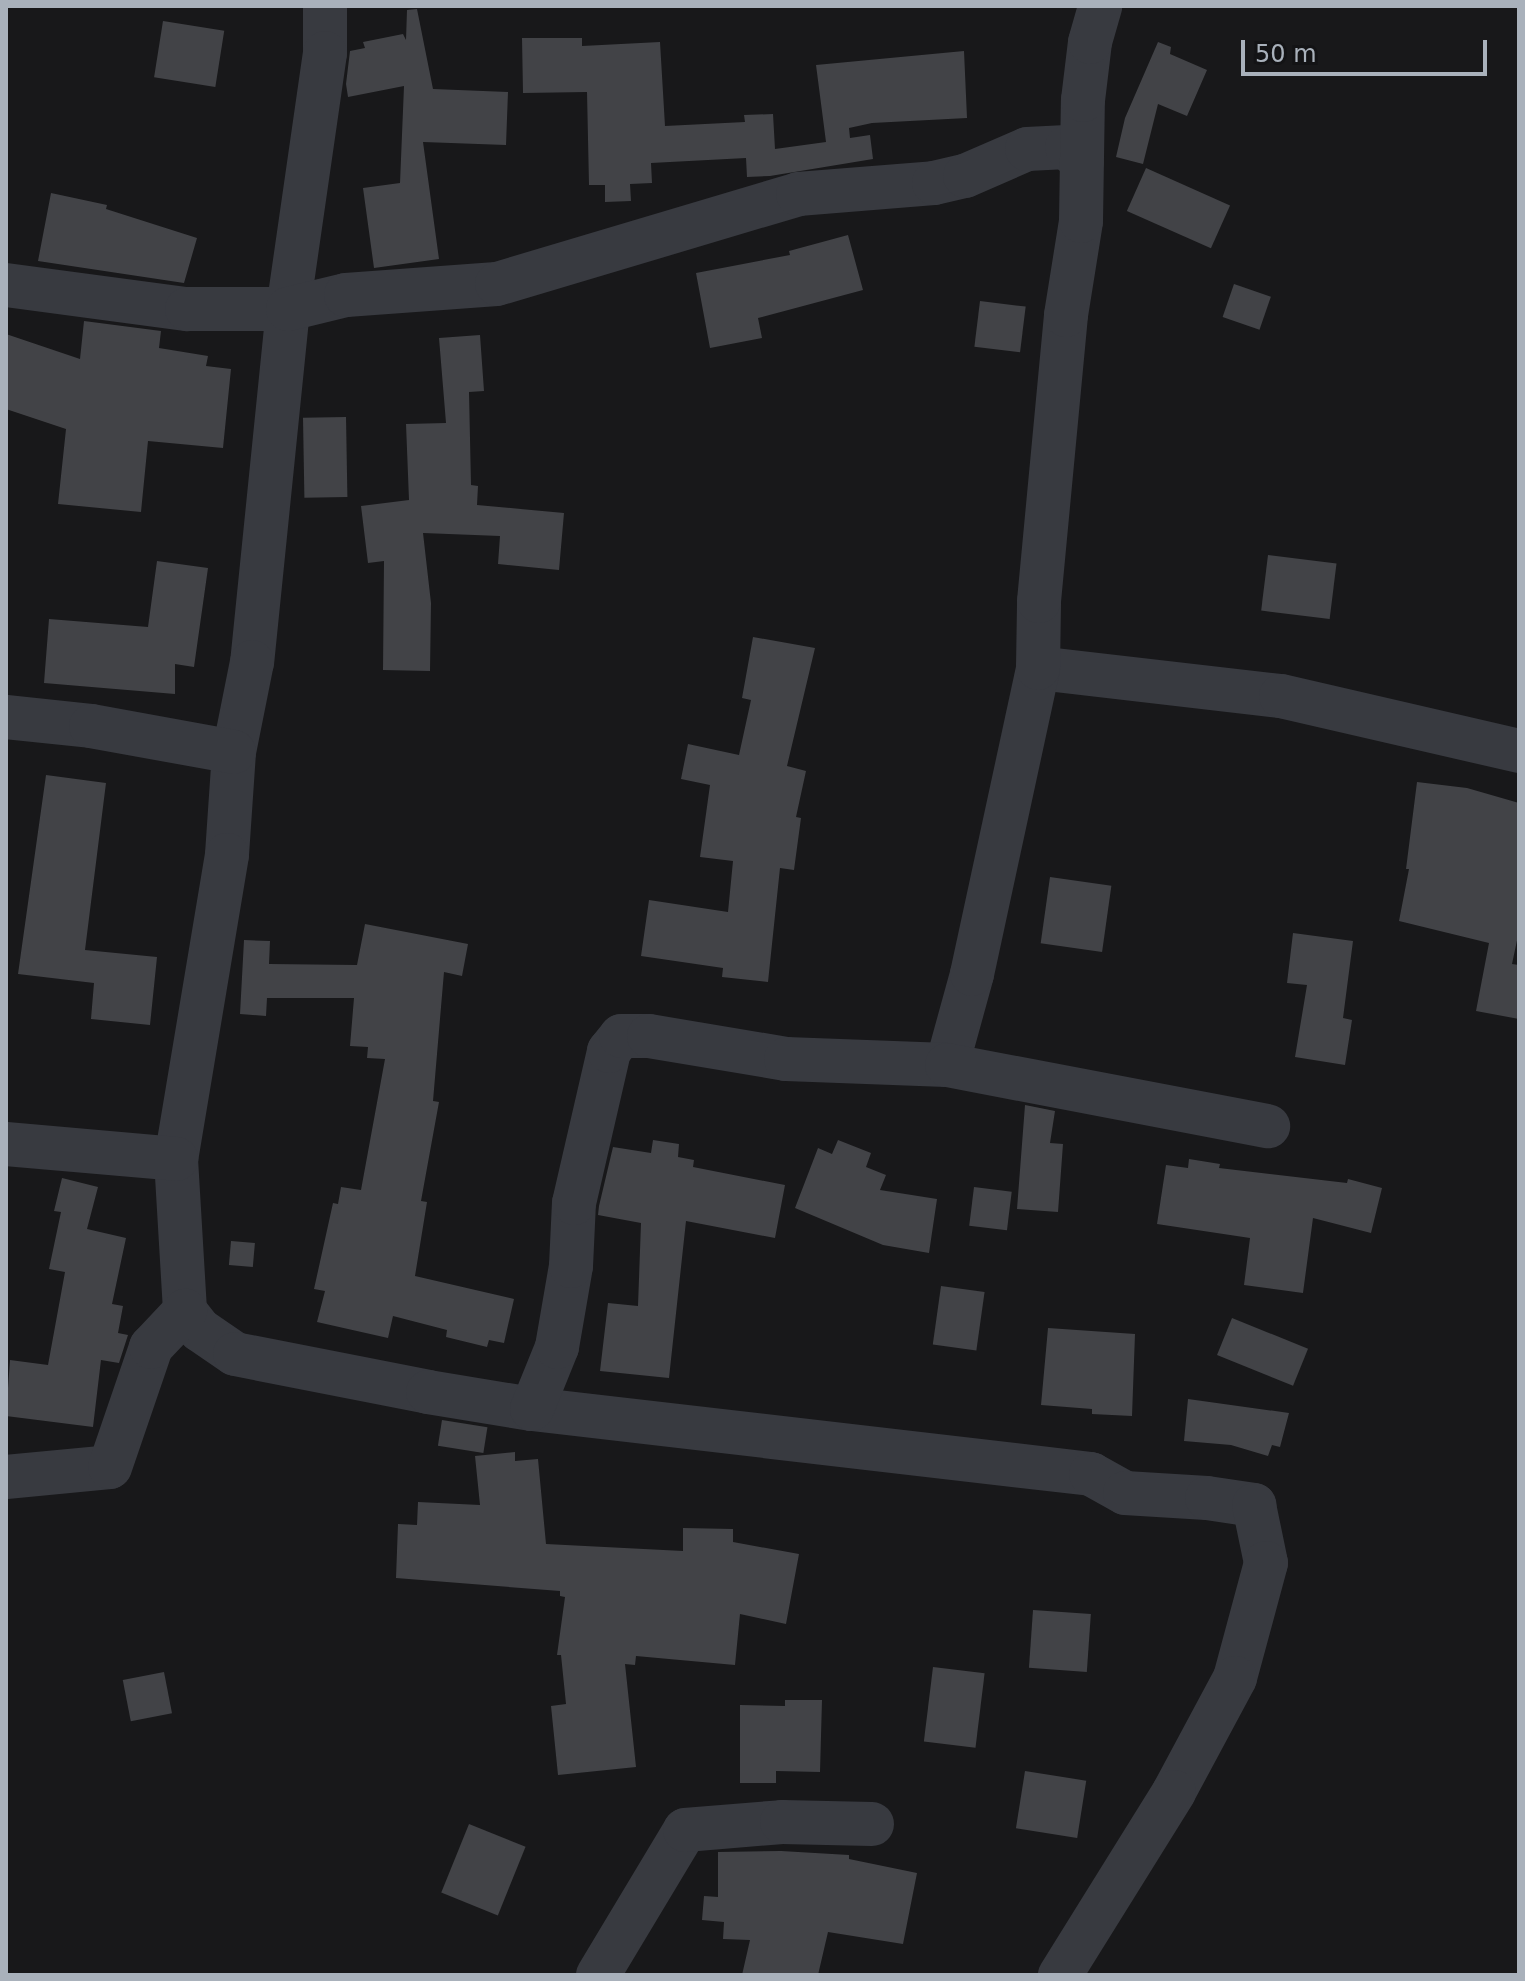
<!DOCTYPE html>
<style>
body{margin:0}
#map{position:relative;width:1525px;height:1981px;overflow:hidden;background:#18181a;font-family:"DejaVu Sans",sans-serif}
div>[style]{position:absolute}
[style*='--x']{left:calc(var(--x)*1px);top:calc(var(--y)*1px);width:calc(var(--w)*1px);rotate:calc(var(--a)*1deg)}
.building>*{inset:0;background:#424347;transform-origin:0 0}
.minor>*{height:44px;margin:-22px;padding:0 22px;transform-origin:22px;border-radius:22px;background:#383a40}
span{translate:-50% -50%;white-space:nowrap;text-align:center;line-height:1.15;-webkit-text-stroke:6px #131315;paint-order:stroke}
.frame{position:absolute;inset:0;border:8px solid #a9b1bb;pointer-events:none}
.scale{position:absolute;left:1241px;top:40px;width:246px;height:36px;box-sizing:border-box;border:4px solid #a9b1bb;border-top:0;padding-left:10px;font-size:24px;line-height:28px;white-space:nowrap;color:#a9b1bb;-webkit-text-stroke:6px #131315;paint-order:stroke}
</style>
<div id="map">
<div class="building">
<i style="clip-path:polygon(417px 9px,433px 89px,508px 92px,506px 145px,423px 142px,439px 259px,374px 268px,363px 188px,400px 183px,404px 86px,348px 97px,346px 84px,350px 51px,365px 48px,363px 42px,403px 34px,406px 40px,407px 10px)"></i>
<i style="left:163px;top:21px;width:62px;height:57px;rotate:9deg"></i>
<i style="clip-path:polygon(522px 38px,582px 38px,582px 46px,660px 42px,665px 126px,745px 122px,744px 115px,773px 114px,775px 149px,826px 142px,816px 65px,964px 51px,967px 118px,872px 123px,849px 128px,850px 138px,870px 135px,873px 159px,770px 176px,747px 177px,746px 158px,651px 163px,652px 183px,630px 184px,631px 201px,605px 202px,605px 185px,589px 185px,587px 92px,523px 93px)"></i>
<i style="clip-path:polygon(1158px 42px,1171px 47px,1170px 54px,1207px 70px,1187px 116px,1158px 104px,1143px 164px,1116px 157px,1125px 118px)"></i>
<i style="left:1146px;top:168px;width:92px;height:47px;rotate:24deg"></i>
<i style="clip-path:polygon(51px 193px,107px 205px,106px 209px,197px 238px,184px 283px,38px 261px)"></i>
<i style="clip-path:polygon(848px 235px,863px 290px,758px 318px,762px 338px,710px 348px,696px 273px,790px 255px,789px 251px)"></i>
<i style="left:1234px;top:284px;width:39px;height:35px;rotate:19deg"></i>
<i style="left:980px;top:301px;width:46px;height:46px;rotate:7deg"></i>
<i style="clip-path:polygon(84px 321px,161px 331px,159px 348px,208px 356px,206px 366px,231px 369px,223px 448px,148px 441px,141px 512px,58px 504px,66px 429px,6px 409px,6px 334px,80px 359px)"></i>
<i style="clip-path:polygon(480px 335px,484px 391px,469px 392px,471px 485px,478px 486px,477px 505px,564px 513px,559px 570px,498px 564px,500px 536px,423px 533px,431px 603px,430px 671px,383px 670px,384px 561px,368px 563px,361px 506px,409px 500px,406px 424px,446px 423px,439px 338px)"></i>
<i style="left:346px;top:417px;width:80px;height:43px;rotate:89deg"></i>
<i style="left:1268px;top:555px;width:69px;height:56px;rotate:7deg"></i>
<i style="clip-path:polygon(157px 561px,208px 568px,194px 667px,175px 664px,175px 694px,44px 683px,49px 619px,148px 627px)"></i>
<i style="clip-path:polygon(753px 637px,815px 648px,787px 766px,806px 771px,796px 817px,801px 818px,794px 870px,780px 868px,768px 982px,722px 977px,723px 968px,641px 956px,649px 900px,728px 912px,733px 861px,700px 857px,710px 785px,681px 779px,688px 744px,739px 755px,751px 700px,742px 698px)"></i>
<i style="clip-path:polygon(46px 775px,106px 783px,85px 950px,157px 957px,150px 1025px,91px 1019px,94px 983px,18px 974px)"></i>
<i style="clip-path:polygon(1417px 782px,1467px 788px,1519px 803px,1519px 931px,1512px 964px,1519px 965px,1519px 1019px,1476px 1011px,1489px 943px,1399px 921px,1409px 869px,1406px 869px)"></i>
<i style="left:1050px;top:877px;width:62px;height:67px;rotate:8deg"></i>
<i style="clip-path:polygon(365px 924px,468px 944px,462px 976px,444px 972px,433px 1101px,439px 1102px,421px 1201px,427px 1202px,415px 1276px,514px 1299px,504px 1343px,489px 1340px,487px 1347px,446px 1337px,447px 1330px,393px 1316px,388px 1338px,317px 1322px,325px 1291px,314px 1289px,333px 1203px,338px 1204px,341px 1187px,361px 1190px,385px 1059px,367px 1058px,368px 1047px,350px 1046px,354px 998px,267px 998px,266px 1016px,240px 1014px,244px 940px,270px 941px,269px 964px,357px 965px)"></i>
<i style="clip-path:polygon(1293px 933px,1353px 941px,1343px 1018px,1352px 1020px,1345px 1065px,1295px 1057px,1307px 985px,1287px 983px)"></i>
<i style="clip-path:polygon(1025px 1105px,1055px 1111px,1050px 1143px,1063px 1144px,1058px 1212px,1017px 1209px)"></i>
<i style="clip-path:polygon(653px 1140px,679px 1144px,678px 1157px,694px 1160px,693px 1167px,785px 1185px,775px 1238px,686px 1221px,669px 1378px,600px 1371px,608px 1303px,638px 1306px,641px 1223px,598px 1215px,599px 1206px,613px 1147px,651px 1153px)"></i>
<i style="clip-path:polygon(838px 1140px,871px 1153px,866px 1167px,886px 1175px,880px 1190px,937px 1199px,929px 1253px,883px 1245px,795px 1208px,818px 1148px,832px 1154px)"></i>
<i style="clip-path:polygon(1189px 1159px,1220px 1164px,1219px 1168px,1347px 1183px,1348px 1179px,1382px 1188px,1371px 1233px,1313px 1218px,1303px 1293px,1244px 1285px,1250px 1238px,1157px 1224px,1166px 1165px,1188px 1168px)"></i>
<i style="clip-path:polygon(62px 1178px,98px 1187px,87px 1229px,126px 1238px,112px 1304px,123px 1306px,118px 1333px,128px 1335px,119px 1363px,101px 1360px,93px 1427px,6px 1416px,10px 1360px,48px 1365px,65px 1272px,49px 1269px,61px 1212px,54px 1211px)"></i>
<i style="left:974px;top:1187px;width:38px;height:39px;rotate:7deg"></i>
<i style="left:231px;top:1241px;width:24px;height:24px;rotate:5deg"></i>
<i style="left:941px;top:1286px;width:44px;height:59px;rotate:8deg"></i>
<i style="left:1232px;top:1318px;width:82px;height:40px;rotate:22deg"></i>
<i style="clip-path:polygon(1048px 1328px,1135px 1334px,1132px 1416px,1092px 1414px,1092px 1409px,1041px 1405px)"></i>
<i style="clip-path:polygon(1188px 1399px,1289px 1413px,1280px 1447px,1272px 1445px,1268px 1456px,1231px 1445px,1184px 1441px)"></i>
<i style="left:442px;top:1420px;width:46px;height:26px;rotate:9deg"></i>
<i style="clip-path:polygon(515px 1452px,515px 1461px,538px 1459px,546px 1544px,683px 1551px,683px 1528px,733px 1529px,733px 1542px,799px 1554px,786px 1624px,740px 1614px,735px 1665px,636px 1656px,635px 1665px,625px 1664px,636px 1767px,558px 1775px,551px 1706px,566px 1704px,561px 1655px,557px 1655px,565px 1597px,560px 1596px,560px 1591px,396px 1578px,398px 1524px,417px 1525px,418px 1502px,480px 1505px,475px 1456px)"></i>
<i style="left:1033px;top:1610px;width:58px;height:58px;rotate:4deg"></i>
<i style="left:933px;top:1667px;width:52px;height:75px;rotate:7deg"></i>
<i style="left:164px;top:1672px;width:42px;height:42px;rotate:79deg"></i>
<i style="clip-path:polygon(785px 1700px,822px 1700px,820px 1772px,776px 1771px,776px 1783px,740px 1783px,740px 1705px,785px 1706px)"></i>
<i style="left:1025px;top:1771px;width:62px;height:58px;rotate:9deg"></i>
<i style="left:469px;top:1824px;width:61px;height:74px;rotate:22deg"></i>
<i style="clip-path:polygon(781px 1851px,849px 1855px,849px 1859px,917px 1873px,903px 1944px,828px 1932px,818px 1975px,742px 1975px,750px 1940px,723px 1939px,724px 1922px,702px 1920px,704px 1896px,718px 1897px,718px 1852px)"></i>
</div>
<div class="minor">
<i style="--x:325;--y:6;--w:47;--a:90"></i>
<i style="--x:325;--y:53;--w:259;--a:98.2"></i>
<i style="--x:288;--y:309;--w:355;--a:95.8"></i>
<i style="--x:252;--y:662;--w:92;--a:101.3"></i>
<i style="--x:234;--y:752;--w:103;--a:93.9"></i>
<i style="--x:227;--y:855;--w:308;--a:99.5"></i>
<i style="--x:176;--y:1159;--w:152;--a:86.6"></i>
<i style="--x:185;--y:1311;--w:24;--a:52"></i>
<i style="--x:200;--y:1330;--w:42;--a:34.4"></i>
<i style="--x:235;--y:1354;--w:197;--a:11.1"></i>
<i style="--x:428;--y:1392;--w:105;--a:9.3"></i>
<i style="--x:532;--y:1409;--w:563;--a:6.63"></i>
<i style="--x:1091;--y:1474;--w:39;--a:29"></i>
<i style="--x:1125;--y:1493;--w:82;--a:3.5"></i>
<i style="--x:1207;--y:1498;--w:48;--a:8.5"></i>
<i style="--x:1254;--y:1505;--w:59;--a:78.3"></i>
<i style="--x:1266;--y:1563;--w:119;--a:105.1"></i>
<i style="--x:1235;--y:1678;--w:129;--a:118.2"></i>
<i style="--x:1174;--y:1792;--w:216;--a:121.9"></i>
<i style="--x:6;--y:285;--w:183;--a:7.6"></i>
<i style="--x:187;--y:309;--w:101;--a:0"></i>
<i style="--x:288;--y:309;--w:60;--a:-13.6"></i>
<i style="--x:346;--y:295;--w:151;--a:-4.2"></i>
<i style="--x:497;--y:284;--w:314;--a:-16.6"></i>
<i style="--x:798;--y:194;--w:136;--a:-4.6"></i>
<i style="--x:934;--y:183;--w:32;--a:-13"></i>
<i style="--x:965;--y:176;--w:68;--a:-23.5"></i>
<i style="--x:1027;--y:149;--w:40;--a:-2.9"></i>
<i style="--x:1067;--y:147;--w:21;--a:45"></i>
<i style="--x:1038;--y:668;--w:245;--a:6.6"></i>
<i style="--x:1281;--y:696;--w:244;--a:13"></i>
<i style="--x:6;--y:717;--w:85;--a:6"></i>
<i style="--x:91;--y:726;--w:145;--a:10.3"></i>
<i style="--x:947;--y:1065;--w:94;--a:-74.6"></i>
<i style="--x:972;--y:974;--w:313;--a:-77.8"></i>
<i style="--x:1038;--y:668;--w:67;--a:-89.1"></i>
<i style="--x:1039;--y:601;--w:287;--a:-84.6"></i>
<i style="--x:1066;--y:315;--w:95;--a:-80.9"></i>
<i style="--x:1081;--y:221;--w:121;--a:-89.1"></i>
<i style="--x:1083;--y:100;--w:58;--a:-83.1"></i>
<i style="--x:1090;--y:42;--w:37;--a:-74"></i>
<i style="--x:6;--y:1144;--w:171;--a:5"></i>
<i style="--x:532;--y:1409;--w:67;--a:-68"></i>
<i style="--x:557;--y:1347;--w:82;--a:-80.2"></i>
<i style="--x:571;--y:1266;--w:63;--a:-87.3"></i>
<i style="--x:574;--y:1203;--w:156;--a:-77"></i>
<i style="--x:609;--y:1051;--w:19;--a:-51"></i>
<i style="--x:621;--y:1036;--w:28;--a:0"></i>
<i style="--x:649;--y:1036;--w:139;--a:9.5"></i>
<i style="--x:786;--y:1059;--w:161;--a:2.1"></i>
<i style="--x:947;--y:1065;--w:327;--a:10.8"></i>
<i style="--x:6;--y:1477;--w:104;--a:-5.5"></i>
<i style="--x:110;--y:1467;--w:127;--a:-71.1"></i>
<i style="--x:151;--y:1347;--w:50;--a:-46.6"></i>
<i style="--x:598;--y:1975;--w:169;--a:-59"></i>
<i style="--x:685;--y:1830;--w:97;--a:-4.7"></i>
<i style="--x:782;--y:1822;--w:90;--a:1.3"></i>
</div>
<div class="frame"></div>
<div class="scale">50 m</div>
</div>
